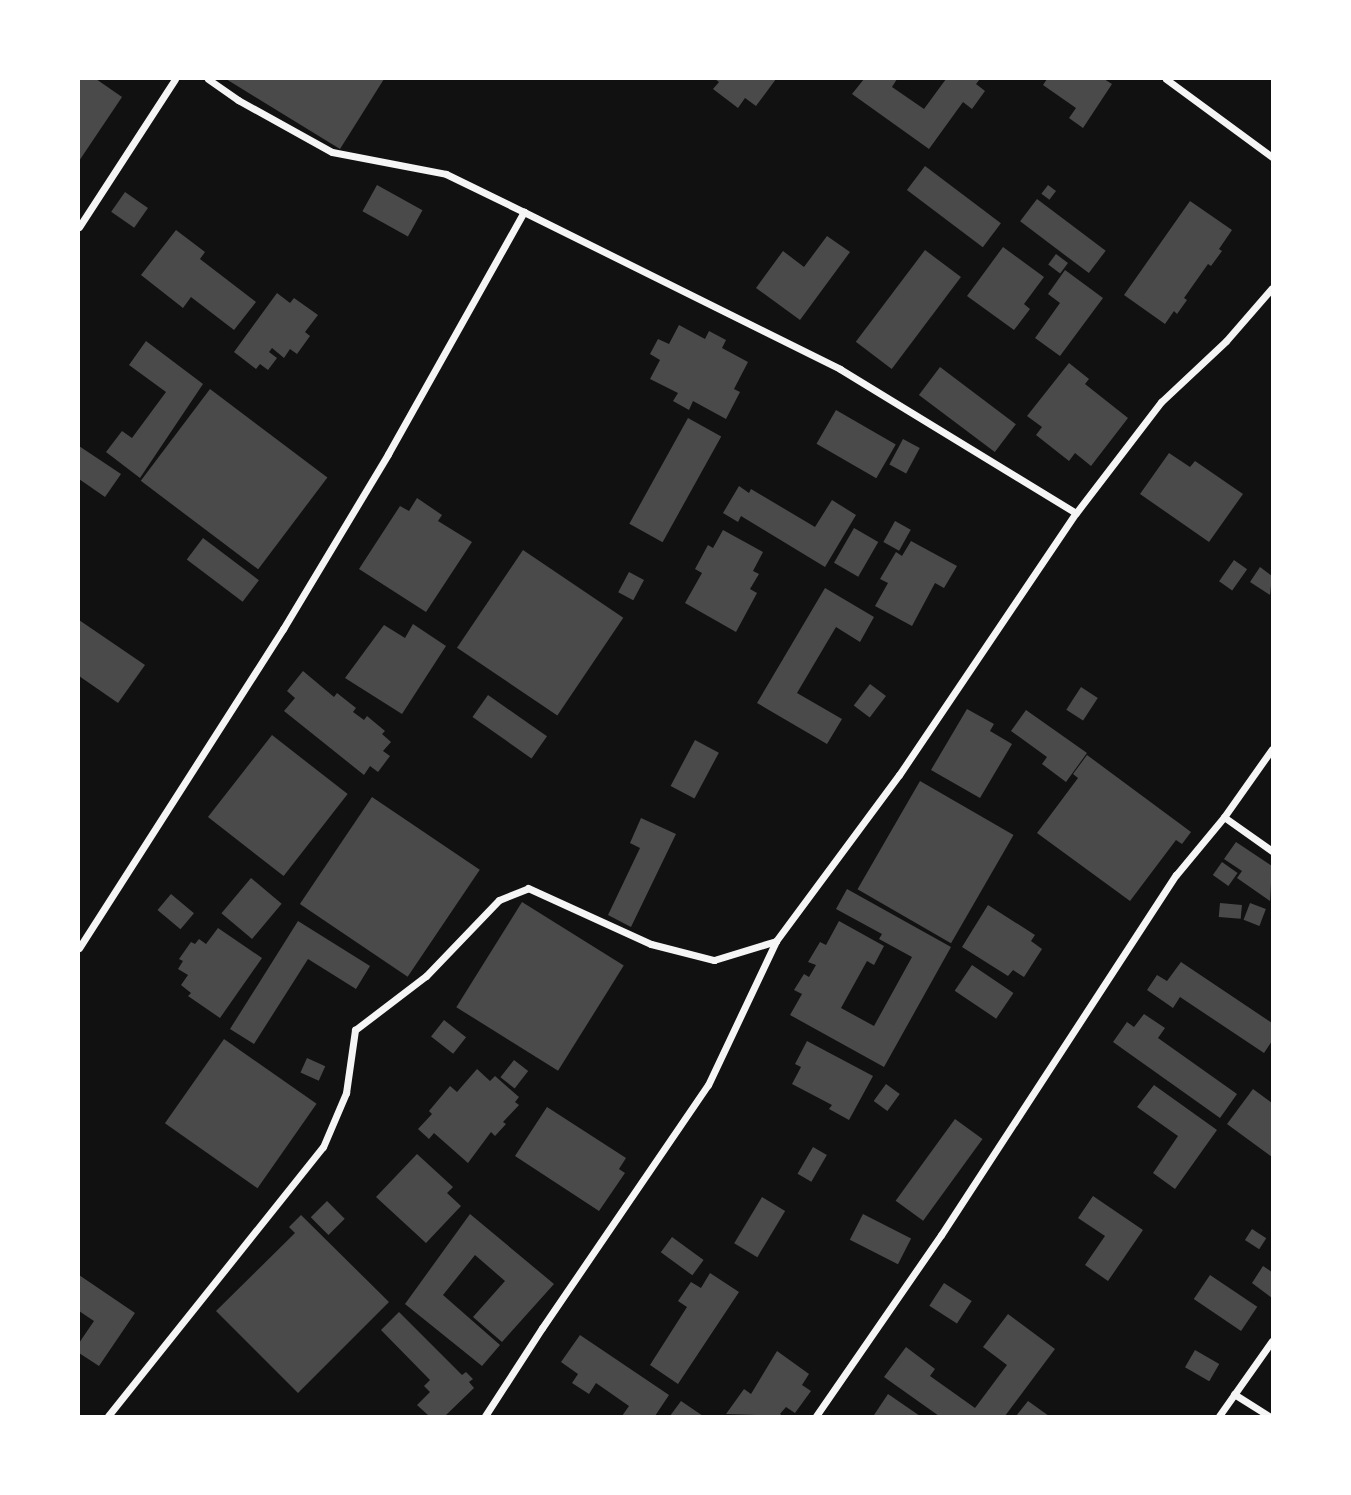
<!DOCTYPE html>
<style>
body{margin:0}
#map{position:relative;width:1351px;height:1495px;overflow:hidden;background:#111;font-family:"Asap Condensed",sans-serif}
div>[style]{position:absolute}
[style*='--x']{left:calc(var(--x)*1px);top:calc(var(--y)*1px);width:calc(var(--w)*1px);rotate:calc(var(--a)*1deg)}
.building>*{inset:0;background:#4a4a4a;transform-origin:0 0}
.minor>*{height:7px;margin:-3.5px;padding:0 3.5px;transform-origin:3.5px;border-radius:3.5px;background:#f5f5f5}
span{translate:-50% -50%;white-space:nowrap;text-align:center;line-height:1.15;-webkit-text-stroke:7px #fff;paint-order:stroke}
.frame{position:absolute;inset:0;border:80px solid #fff;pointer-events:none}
</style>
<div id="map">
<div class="building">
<i style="clip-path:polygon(79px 79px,96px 79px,122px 97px,79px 161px)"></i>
<i style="clip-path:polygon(226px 79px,384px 79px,340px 149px)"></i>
<i style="clip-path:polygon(715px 79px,776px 79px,756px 106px,745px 98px,738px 108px,713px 89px,719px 82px)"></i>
<i style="clip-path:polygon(864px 79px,897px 79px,892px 87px,924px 109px,946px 79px,980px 79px,976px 84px,985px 91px,972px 109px,963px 102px,929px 149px,852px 94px)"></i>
<i style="clip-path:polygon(1047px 79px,1104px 79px,1112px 84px,1083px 128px,1069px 118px,1076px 108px,1043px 85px)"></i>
<i style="left:925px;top:166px;width:95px;height:30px;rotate:37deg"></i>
<i style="left:377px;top:185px;width:52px;height:30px;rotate:29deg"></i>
<i style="left:1048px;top:185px;width:10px;height:11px;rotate:37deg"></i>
<i style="left:125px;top:192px;width:28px;height:24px;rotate:35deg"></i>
<i style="left:1037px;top:199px;width:86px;height:28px;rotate:37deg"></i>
<i style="clip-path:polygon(1190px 201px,1232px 230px,1219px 249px,1222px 251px,1211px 266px,1208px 264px,1184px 298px,1187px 300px,1177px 314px,1174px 311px,1165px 324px,1124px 295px)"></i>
<i style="clip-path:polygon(176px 230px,205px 252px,200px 259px,256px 302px,234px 330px,191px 297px,183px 308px,141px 275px)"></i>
<i style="clip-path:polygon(827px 236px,850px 252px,800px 320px,756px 288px,783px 251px,804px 267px)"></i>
<i style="clip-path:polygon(1003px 247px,1044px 277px,1024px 304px,1030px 309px,1014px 330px,967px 296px)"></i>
<i style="left:925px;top:250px;width:45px;height:115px;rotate:37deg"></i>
<i style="left:1056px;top:254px;width:15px;height:13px;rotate:37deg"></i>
<i style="clip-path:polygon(1065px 270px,1103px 298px,1060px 356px,1035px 338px,1060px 303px,1048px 294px)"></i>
<i style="clip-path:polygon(277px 293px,290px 303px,294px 298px,318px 315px,305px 332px,310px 336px,297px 354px,290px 349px,284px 358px,272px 348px,269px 352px,277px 358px,268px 370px,260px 364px,256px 369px,234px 352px)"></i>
<i style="clip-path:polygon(679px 325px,705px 339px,709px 331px,726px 340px,722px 348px,748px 362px,734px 389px,740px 392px,726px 419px,693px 401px,689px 410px,673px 401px,678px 393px,650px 379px,660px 360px,650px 354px,658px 339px,669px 344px)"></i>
<i style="clip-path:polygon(146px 341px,203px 384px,140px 478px,106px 452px,122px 431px,132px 438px,166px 392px,129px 365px)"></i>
<i style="clip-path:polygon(1069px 363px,1089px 379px,1085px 384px,1128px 418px,1091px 466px,1075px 453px,1069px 461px,1036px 435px,1042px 427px,1027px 416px)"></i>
<i style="left:940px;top:367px;width:95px;height:35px;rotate:37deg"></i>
<i style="left:210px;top:389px;width:147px;height:115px;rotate:37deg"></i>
<i style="left:836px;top:410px;width:69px;height:39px;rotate:30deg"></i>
<i style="left:688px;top:418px;width:38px;height:121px;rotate:29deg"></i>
<i style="left:903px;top:439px;width:19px;height:29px;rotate:28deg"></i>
<i style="clip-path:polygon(79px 446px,121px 474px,105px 497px,79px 479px)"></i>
<i style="clip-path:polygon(1169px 453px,1190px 467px,1195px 461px,1243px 494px,1209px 542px,1140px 494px)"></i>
<i style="clip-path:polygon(739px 486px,749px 493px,751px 489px,815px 527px,832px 500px,856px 515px,825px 567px,741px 516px,738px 522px,723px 513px)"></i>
<i style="clip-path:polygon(417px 498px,442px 515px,438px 521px,472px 542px,426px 612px,359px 569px,400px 506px,409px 511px)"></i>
<i style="left:895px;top:521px;width:18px;height:24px;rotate:29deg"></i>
<i style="left:854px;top:528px;width:28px;height:40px;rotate:30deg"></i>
<i style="clip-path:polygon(723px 530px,763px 552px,753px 571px,759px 574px,750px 589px,757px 593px,736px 632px,685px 603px,702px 573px,695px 569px,708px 545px,713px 548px)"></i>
<i style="left:203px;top:538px;width:70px;height:27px;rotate:37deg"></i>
<i style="clip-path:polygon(911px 541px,957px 566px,944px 588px,935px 583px,912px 626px,875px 606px,888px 583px,880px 579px,896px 552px,902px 556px)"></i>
<i style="left:523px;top:550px;width:121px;height:118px;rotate:34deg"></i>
<i style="left:1234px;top:560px;width:16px;height:26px;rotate:35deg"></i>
<i style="clip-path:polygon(1260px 567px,1272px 576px,1270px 595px,1250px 582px)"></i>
<i style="left:629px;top:572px;width:17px;height:23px;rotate:28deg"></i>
<i style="clip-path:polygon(825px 588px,874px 617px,860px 642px,836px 627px,797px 693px,842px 719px,827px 744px,757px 703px)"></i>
<i style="clip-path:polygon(79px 620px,145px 665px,118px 703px,79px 676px)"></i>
<i style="clip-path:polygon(413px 624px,446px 646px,402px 714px,345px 678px,384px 625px,405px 638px)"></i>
<i style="clip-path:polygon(303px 671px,334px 697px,337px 693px,356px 708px,353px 712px,364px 720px,367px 716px,385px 731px,382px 734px,391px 742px,383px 751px,390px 756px,378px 772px,370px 766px,364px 775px,284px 711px,295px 698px,287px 691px)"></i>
<i style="left:870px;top:684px;width:20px;height:27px;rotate:37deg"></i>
<i style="left:1081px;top:687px;width:20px;height:27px;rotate:33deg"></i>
<i style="left:488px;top:695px;width:72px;height:27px;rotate:35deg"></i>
<i style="clip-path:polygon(967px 709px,994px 724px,990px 731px,1012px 744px,980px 798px,931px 770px)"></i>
<i style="clip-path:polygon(1026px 710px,1087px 753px,1066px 782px,1042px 764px,1047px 757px,1011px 731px)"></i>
<i style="left:272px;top:735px;width:96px;height:104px;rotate:38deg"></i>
<i style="left:695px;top:740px;width:27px;height:52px;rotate:28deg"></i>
<i style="clip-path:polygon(1087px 755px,1191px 832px,1182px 844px,1176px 840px,1130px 901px,1037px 833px,1078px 778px,1073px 774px)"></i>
<i style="left:920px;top:781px;width:108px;height:125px;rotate:30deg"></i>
<i style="left:372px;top:797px;width:130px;height:129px;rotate:34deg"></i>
<i style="clip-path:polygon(641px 818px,676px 834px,631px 927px,608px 915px,640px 848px,630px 843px)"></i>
<i style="clip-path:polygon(1236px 842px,1272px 866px,1270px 901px,1237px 878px,1242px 871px,1224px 859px)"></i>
<i style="left:1222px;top:862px;width:19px;height:16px;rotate:35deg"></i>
<i style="left:251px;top:878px;width:40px;height:46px;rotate:40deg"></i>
<i style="clip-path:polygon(847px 889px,951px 947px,884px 1067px,790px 1015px,802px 994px,794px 990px,804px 974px,809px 977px,816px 965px,808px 962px,820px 942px,826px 945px,839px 921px,884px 946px,874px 965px,867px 961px,841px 1008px,874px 1026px,912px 957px,879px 939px,882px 934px,836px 909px)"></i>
<i style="left:171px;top:894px;width:30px;height:21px;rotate:40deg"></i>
<i style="left:522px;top:902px;width:120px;height:124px;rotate:32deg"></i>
<i style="left:1220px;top:903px;width:22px;height:14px;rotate:5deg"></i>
<i style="left:1250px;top:903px;width:17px;height:18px;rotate:21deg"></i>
<i style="clip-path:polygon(988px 905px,1035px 935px,1031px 941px,1042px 949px,1024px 977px,1013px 970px,1008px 976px,962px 947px)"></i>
<i style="clip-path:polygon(298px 921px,370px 966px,356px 989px,308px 959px,254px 1044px,230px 1029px)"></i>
<i style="clip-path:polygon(218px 928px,262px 958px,220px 1018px,188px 996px,191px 993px,181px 985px,188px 975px,178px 969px,183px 961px,179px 959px,191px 942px,195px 944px,199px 939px,206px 944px)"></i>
<i style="clip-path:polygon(1181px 962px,1272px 1023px,1272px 1041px,1264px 1053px,1180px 997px,1173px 1008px,1147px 990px,1157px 975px,1167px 981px)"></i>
<i style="left:972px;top:965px;width:50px;height:31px;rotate:34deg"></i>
<i style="clip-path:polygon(1144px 1014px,1165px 1028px,1158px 1038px,1237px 1094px,1220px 1118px,1113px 1042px,1127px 1022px,1134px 1027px)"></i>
<i style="left:444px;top:1020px;width:28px;height:21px;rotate:38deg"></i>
<i style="left:224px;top:1039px;width:113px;height:103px;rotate:35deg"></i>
<i style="clip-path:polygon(807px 1041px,873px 1076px,849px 1120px,829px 1109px,832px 1105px,792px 1084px,801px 1067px,795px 1064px)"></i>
<i style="left:307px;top:1058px;width:20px;height:16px;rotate:24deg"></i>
<i style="left:514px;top:1060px;width:18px;height:22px;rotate:38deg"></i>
<i style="clip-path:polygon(477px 1069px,490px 1081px,495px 1076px,519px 1097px,515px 1102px,519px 1105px,503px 1122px,506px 1124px,495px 1136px,491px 1132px,468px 1163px,434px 1133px,429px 1139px,418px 1129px,432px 1114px,429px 1111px,450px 1086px,457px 1092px)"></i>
<i style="left:886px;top:1084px;width:17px;height:21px;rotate:36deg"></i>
<i style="clip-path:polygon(1154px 1085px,1217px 1130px,1175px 1189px,1153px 1173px,1178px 1136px,1137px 1107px)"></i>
<i style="clip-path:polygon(1253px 1089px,1272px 1103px,1272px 1157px,1227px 1124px)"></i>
<i style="clip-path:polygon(547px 1107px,626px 1158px,619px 1169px,625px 1173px,599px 1211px,515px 1156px)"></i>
<i style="left:955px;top:1119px;width:34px;height:101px;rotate:36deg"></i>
<i style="left:813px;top:1147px;width:16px;height:31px;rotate:30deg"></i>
<i style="clip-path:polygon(417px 1154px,453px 1187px,447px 1193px,461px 1206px,426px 1243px,376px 1197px)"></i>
<i style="clip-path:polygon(1093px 1196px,1143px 1230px,1108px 1281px,1085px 1265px,1105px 1236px,1078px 1218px)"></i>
<i style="left:762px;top:1197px;width:27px;height:54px;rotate:31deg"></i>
<i style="left:327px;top:1201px;width:25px;height:23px;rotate:45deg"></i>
<i style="clip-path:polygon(470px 1214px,554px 1284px,502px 1342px,473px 1317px,505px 1281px,475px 1255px,443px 1295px,500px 1345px,482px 1366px,405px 1304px)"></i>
<i style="left:863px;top:1214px;width:54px;height:29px;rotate:27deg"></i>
<i style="clip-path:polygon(301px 1215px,389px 1302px,298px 1393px,216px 1311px,295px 1233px,289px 1227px)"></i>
<i style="left:1252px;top:1229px;width:17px;height:13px;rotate:33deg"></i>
<i style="left:672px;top:1237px;width:39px;height:19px;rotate:36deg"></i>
<i style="clip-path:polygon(1263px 1266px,1272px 1272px,1272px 1298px,1252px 1283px)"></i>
<i style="clip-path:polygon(710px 1273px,739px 1292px,678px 1384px,650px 1365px,687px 1307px,678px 1301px,691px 1282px,701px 1288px)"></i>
<i style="clip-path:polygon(79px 1275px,135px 1313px,99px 1366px,79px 1353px,79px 1343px,94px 1321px,79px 1311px)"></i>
<i style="left:1210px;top:1275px;width:57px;height:29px;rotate:34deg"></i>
<i style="left:944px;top:1283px;width:33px;height:27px;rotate:33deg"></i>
<i style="clip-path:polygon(399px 1312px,462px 1375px,466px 1372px,473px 1379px,469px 1382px,474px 1388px,445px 1416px,429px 1416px,417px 1405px,430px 1392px,424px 1386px,430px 1380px,381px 1330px)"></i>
<i style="clip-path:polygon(1008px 1314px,1055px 1349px,1005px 1416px,939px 1416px,884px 1377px,906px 1347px,935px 1369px,930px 1376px,975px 1408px,1007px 1365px,983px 1347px)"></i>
<i style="clip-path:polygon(580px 1335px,669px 1395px,655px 1416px,622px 1416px,629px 1406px,596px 1383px,589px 1394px,572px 1383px,578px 1374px,561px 1362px)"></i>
<i style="left:1195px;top:1350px;width:28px;height:20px;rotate:30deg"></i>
<i style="clip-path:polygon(777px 1351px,809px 1374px,802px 1385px,811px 1391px,795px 1413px,786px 1407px,780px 1414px,783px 1416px,726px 1414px,744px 1389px,751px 1394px)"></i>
<i style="clip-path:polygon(888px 1394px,920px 1416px,876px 1416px,874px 1415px)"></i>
<i style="clip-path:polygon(681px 1401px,703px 1416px,670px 1416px)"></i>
<i style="clip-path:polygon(1028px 1401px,1049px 1416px,1016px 1416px)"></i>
</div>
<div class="minor">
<i style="--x:208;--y:79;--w:37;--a:35"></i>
<i style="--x:238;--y:100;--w:107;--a:29"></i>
<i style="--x:332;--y:152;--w:116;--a:10.9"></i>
<i style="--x:446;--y:174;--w:87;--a:26"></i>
<i style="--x:1166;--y:79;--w:132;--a:36.3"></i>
<i style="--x:79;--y:227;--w:176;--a:-57"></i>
<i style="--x:1224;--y:817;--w:59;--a:35.3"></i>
<i style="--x:79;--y:948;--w:379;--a:-57.4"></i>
<i style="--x:283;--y:629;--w:204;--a:-59"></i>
<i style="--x:388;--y:454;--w:278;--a:-60.7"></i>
<i style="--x:524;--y:212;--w:353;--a:26.4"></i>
<i style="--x:840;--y:369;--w:276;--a:31.4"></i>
<i style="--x:1234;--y:1394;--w:41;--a:32.2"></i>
<i style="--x:108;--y:1416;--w:344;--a:-51.4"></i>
<i style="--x:323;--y:1147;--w:59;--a:-66.9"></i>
<i style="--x:346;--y:1093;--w:64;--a:-81.9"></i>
<i style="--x:355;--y:1030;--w:89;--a:-37.3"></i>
<i style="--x:426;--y:976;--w:105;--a:-46.2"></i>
<i style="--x:499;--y:900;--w:31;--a:-22"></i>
<i style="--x:528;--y:888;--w:135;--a:24.5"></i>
<i style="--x:651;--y:944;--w:65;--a:14.3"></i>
<i style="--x:714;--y:960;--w:65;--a:-17"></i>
<i style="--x:485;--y:1416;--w:105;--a:-57.1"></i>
<i style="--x:542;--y:1328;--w:294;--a:-55.7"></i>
<i style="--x:708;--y:1085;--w:159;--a:-64.7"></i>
<i style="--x:776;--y:941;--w:207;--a:-53.5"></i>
<i style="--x:899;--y:775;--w:316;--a:-56"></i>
<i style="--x:1076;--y:513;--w:140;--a:-52.6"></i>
<i style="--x:1161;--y:402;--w:89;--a:-43.2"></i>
<i style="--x:1226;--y:341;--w:70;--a:-49"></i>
<i style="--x:816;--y:1416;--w:220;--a:-55.4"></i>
<i style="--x:941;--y:1235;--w:430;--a:-56.9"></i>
<i style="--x:1176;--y:875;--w:75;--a:-50.4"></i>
<i style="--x:1224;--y:817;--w:83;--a:-54.8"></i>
<i style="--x:1219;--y:1416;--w:92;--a:-54.8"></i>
</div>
<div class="frame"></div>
</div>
